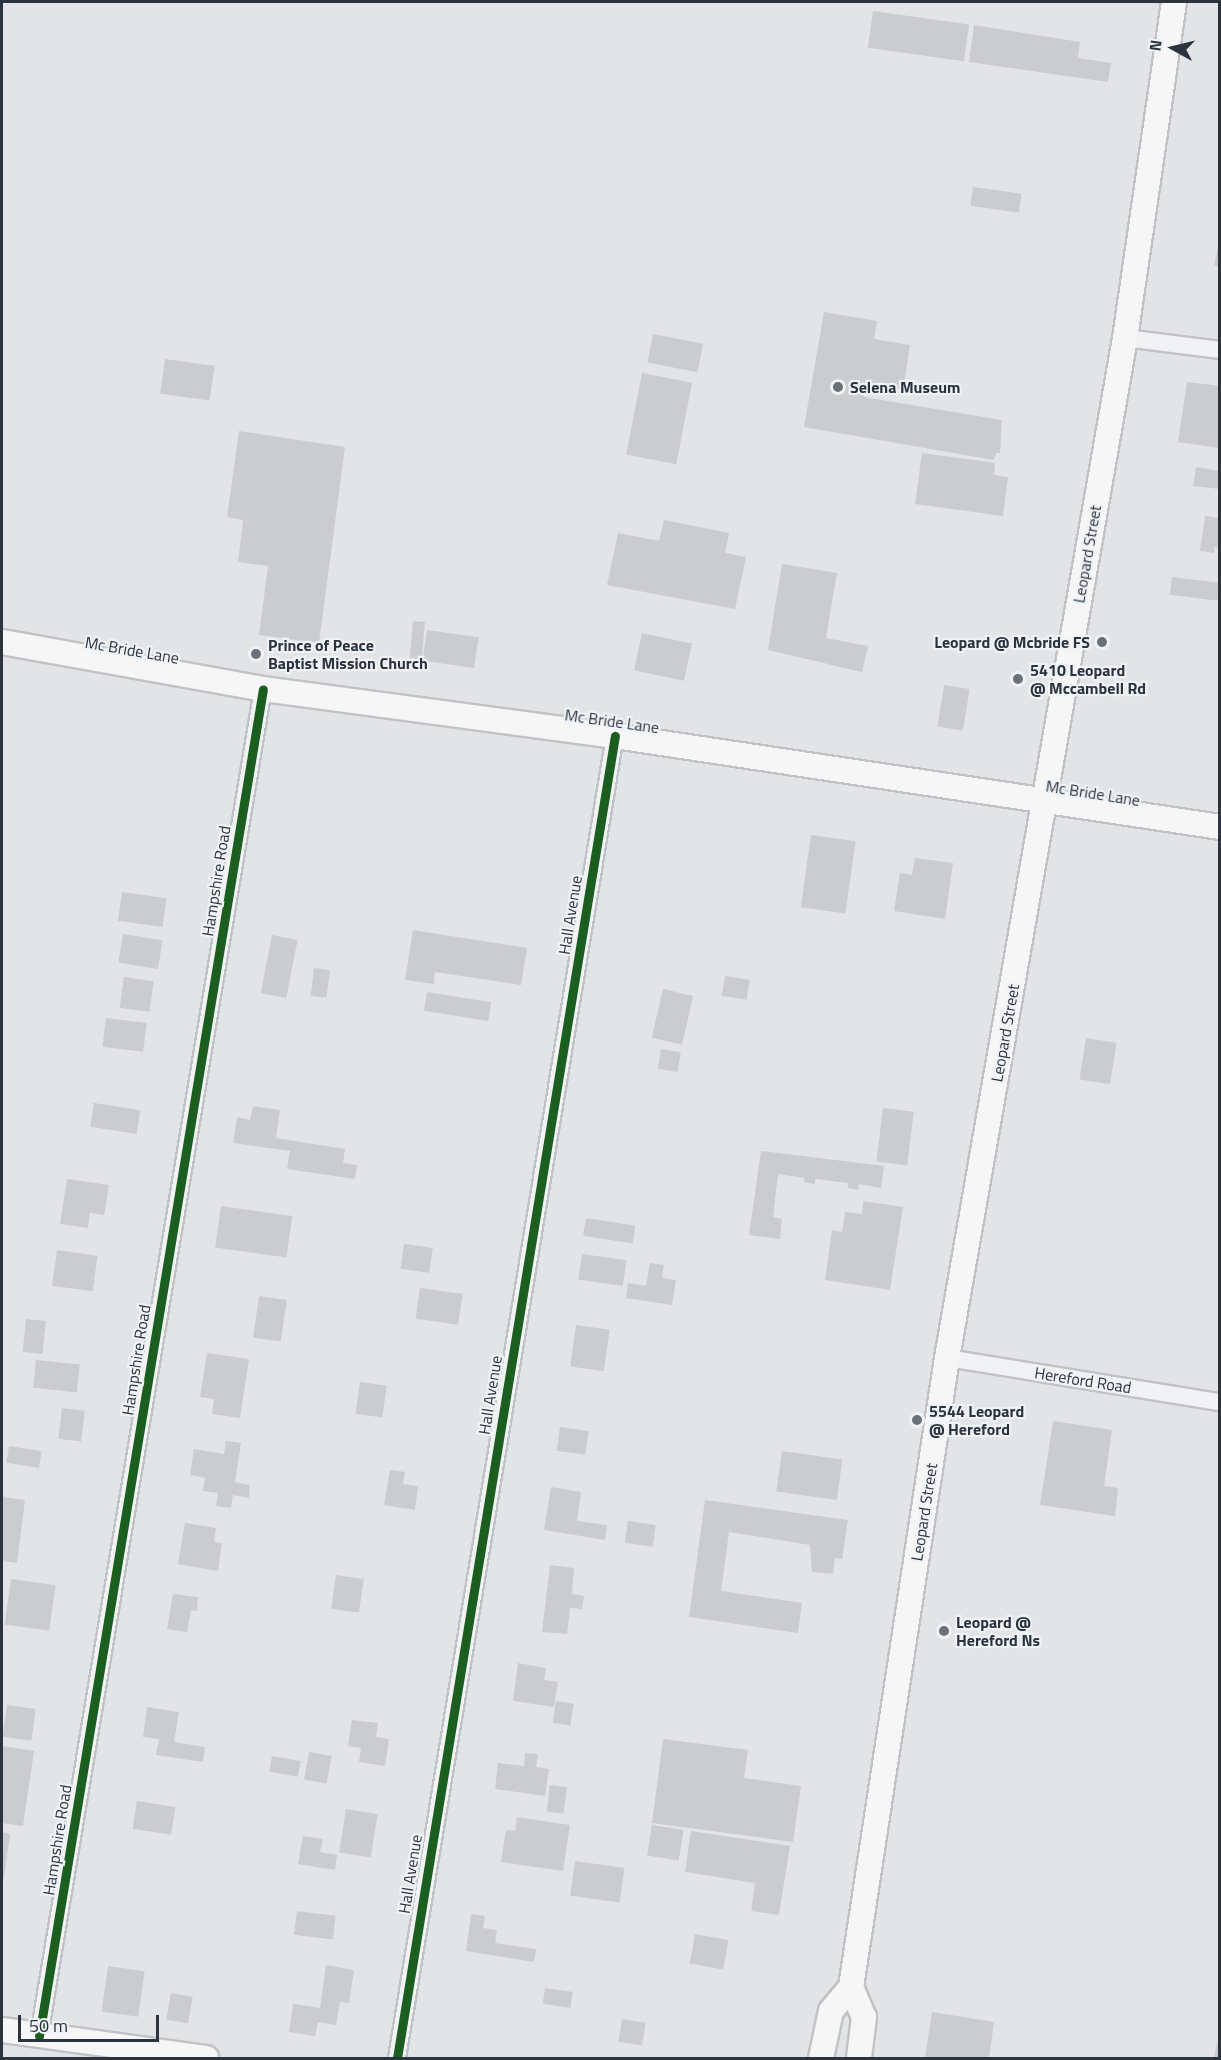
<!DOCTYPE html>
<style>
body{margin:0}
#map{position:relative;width:1221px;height:2060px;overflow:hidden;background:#e2e4e7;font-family:"Titillium Web",sans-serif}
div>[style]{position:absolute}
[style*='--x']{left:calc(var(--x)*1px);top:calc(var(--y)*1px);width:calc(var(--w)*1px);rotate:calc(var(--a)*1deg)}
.building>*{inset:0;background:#cbcccf;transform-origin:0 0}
.roads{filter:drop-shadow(2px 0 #c1c2c5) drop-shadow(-2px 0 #c1c2c5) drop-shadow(0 2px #c1c2c5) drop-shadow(0 -2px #c1c2c5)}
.street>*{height:16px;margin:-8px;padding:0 8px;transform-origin:8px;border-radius:8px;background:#f1f2f4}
.secondary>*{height:24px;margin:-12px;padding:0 12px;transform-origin:12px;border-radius:12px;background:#f6f6f6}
.cycleway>*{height:9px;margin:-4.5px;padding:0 4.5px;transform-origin:4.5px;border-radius:4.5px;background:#1b5e20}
.dots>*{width:16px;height:16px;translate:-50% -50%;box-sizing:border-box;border:3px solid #f0f3f6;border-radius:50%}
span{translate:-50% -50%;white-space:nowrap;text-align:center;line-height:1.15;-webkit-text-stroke:4.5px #f0f3f6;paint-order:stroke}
.poi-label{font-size:16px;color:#2b333e;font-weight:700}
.left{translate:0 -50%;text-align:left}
.right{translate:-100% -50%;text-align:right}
.street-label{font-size:16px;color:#2b333e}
.frame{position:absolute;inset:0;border:3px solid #2b333e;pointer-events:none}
.north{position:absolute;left:1143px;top:18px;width:60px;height:60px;-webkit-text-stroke:4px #f0f3f6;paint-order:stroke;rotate:278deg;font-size:16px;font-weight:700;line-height:24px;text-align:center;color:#2b333e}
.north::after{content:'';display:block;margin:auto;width:21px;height:27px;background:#2b333e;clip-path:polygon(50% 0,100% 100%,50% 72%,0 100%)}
.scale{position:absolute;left:18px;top:2015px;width:141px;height:27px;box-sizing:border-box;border:3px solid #2b333e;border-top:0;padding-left:8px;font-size:18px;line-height:21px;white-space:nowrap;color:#2b333e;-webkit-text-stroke:4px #f0f3f6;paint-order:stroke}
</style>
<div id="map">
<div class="building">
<i style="left:873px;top:11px;width:97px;height:37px;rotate:8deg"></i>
<i style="clip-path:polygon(974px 25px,1080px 42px,1078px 58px,1111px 63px,1108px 82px,969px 62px)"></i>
<i style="left:973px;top:187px;width:49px;height:19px;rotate:8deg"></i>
<i style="clip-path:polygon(1220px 237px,1220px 266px,1214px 266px)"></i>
<i style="clip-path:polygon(824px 312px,877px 321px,874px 339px,910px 345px,903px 390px,866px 384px,864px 397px,1002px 420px,1000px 453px,996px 453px,994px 460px,804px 427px)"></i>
<i style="left:653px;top:334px;width:51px;height:29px;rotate:11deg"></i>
<i style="left:165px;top:359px;width:50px;height:35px;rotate:8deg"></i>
<i style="left:642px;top:373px;width:51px;height:83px;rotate:11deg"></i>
<i style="clip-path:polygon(1187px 382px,1220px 386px,1220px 448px,1178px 442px)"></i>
<i style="clip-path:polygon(239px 431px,345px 447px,319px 643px,259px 635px,268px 566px,238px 562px,243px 520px,227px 517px)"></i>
<i style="clip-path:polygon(922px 453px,995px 463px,994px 475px,1008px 477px,1003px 516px,915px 504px)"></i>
<i style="clip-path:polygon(1196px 467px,1220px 471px,1220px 489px,1193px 486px)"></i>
<i style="clip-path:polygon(1205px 516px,1218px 518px,1220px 523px,1220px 548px,1214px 547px,1214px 553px,1200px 551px)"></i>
<i style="clip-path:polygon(664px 520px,729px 533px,725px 553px,746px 557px,735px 609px,607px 585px,618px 533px,659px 541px)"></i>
<i style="clip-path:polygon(782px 564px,837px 573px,826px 638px,868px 646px,862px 672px,768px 650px)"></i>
<i style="left:1172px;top:577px;width:48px;height:18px;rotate:7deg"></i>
<i style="left:413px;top:621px;width:12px;height:39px;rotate:5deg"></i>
<i style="left:427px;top:630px;width:52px;height:31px;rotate:8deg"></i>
<i style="left:642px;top:633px;width:51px;height:38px;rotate:12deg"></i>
<i style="left:944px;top:685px;width:26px;height:42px;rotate:9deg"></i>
<i style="left:811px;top:835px;width:45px;height:73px;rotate:8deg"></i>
<i style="clip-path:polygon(915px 858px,953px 863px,945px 919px,894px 911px,900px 873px,912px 875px)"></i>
<i style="left:122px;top:892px;width:45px;height:29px;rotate:8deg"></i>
<i style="clip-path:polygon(413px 930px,527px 948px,521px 985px,435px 972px,434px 984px,405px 980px)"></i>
<i style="left:123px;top:934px;width:40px;height:29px;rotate:9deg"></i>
<i style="left:272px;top:935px;width:26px;height:59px;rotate:11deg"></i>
<i style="left:314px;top:968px;width:16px;height:28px;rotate:7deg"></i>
<i style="left:725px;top:976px;width:25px;height:20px;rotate:9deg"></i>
<i style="left:124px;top:977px;width:30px;height:31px;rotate:8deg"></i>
<i style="left:663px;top:989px;width:31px;height:50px;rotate:13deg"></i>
<i style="left:427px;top:992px;width:65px;height:19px;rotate:9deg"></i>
<i style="left:106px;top:1018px;width:41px;height:29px;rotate:7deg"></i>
<i style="left:1086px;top:1038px;width:31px;height:42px;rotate:9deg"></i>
<i style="left:661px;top:1049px;width:20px;height:20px;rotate:9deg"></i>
<i style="left:94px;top:1103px;width:47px;height:24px;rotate:9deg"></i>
<i style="clip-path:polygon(253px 1106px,280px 1110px,276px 1138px,345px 1149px,343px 1163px,357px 1165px,355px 1179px,287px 1169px,290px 1151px,233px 1143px,237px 1117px,250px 1120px)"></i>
<i style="left:883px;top:1108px;width:31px;height:54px;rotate:7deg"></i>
<i style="clip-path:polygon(761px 1151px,884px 1166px,881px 1188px,859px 1184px,858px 1190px,848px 1188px,848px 1183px,815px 1179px,815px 1184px,804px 1182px,805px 1178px,778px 1174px,773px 1217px,782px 1219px,780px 1239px,749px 1235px)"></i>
<i style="clip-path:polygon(67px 1179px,109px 1185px,104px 1215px,90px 1213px,88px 1228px,60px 1224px)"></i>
<i style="clip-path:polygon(863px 1201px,903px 1207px,890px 1290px,825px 1280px,832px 1230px,842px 1232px,845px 1212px,862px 1214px)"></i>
<i style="left:221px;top:1206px;width:72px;height:42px;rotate:8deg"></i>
<i style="left:586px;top:1218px;width:50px;height:18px;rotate:9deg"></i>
<i style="left:404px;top:1244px;width:29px;height:25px;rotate:8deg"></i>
<i style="left:57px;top:1250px;width:41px;height:36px;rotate:8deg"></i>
<i style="left:582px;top:1254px;width:45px;height:26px;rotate:8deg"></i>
<i style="clip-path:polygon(650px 1263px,664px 1265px,662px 1278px,676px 1280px,672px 1305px,626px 1298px,628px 1283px,646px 1286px)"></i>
<i style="left:420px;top:1288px;width:43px;height:31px;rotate:8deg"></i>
<i style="left:259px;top:1296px;width:28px;height:42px;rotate:8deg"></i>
<i style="left:26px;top:1319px;width:20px;height:33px;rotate:6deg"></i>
<i style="left:576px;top:1325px;width:34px;height:42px;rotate:8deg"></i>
<i style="clip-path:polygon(207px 1353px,249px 1359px,240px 1418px,212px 1414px,214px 1399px,200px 1397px)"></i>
<i style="left:36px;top:1360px;width:44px;height:28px;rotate:6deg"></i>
<i style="left:360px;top:1382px;width:27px;height:32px;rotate:8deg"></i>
<i style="left:62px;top:1408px;width:23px;height:31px;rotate:7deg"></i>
<i style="clip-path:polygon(1053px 1421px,1112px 1430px,1104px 1486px,1118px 1488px,1115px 1516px,1040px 1505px)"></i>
<i style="left:560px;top:1427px;width:29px;height:24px;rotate:8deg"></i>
<i style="clip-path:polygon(226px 1441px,241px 1443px,235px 1482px,250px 1485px,249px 1498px,233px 1495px,231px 1508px,216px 1506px,218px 1493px,203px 1491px,205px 1478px,190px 1475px,194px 1449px,224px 1454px)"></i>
<i style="left:9px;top:1446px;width:33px;height:17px;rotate:9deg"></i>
<i style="left:782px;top:1451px;width:61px;height:41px;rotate:8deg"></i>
<i style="clip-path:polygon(390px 1470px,405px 1472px,403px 1484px,418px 1486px,415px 1510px,384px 1505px)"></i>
<i style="clip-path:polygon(551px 1487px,581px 1492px,577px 1521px,607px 1525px,605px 1540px,544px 1530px)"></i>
<i style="clip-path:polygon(2px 1497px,25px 1500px,17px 1563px,2px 1561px)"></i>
<i style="clip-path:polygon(705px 1500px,848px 1520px,842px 1559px,835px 1558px,833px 1574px,812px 1572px,810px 1545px,729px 1532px,721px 1591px,802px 1603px,798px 1633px,689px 1617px)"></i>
<i style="left:628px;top:1521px;width:28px;height:22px;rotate:8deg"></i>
<i style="clip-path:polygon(185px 1523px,216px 1528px,214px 1542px,222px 1543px,218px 1571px,178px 1564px)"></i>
<i style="clip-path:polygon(550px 1565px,574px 1568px,572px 1594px,584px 1596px,582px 1609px,570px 1608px,567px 1634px,542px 1632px)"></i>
<i style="left:336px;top:1575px;width:28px;height:34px;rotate:8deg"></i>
<i style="left:11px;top:1579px;width:45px;height:46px;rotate:8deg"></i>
<i style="clip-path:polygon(173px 1594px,198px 1597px,197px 1611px,191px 1610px,187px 1632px,167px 1629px)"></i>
<i style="clip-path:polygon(518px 1663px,546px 1668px,544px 1680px,558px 1682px,554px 1707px,513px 1701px)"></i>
<i style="left:556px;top:1701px;width:18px;height:22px;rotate:9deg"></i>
<i style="left:7px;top:1705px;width:29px;height:32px;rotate:8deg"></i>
<i style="clip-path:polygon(147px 1707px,179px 1712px,174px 1742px,205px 1747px,203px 1762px,156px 1755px,159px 1739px,143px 1737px)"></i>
<i style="clip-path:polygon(352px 1720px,378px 1723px,376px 1737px,389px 1739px,385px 1766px,359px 1762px,361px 1748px,348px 1746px)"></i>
<i style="clip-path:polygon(663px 1739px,748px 1750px,744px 1778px,801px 1786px,793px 1842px,652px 1823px)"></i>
<i style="clip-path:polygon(2px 1746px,34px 1751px,23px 1826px,2px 1823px)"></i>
<i style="left:309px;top:1752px;width:23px;height:28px;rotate:10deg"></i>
<i style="clip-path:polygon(525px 1753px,538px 1754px,536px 1767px,549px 1769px,545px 1796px,495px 1789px,498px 1763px,524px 1766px)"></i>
<i style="left:272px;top:1756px;width:29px;height:16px;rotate:10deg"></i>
<i style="left:550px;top:1785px;width:17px;height:27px;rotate:7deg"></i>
<i style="left:137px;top:1801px;width:39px;height:28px;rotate:9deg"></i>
<i style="left:346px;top:1809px;width:32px;height:44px;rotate:9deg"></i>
<i style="clip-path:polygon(517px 1817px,570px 1825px,563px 1871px,501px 1862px,506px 1830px,515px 1831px)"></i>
<i style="left:652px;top:1825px;width:32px;height:31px;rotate:9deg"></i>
<i style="clip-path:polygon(691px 1831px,790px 1846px,779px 1915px,751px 1911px,755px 1883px,685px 1872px)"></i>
<i style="clip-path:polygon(2px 1832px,10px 1834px,3px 1883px,2px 1883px)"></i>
<i style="clip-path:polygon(303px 1836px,323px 1839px,320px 1852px,337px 1855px,335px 1870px,298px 1864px)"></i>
<i style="left:575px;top:1861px;width:50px;height:35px;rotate:8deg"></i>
<i style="left:297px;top:1911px;width:39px;height:24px;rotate:7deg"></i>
<i style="clip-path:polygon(471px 1914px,485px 1916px,483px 1928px,497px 1930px,495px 1943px,536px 1949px,534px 1962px,466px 1951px)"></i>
<i style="left:695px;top:1934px;width:34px;height:30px;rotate:10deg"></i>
<i style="clip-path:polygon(326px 1965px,354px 1970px,349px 2003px,340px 2002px,336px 2025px,318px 2022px,315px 2036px,289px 2032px,293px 2004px,320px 2008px)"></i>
<i style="left:108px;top:1966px;width:37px;height:46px;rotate:8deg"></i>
<i style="left:545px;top:1988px;width:28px;height:16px;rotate:8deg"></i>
<i style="left:171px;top:1993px;width:22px;height:27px;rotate:10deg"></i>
<i style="clip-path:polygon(932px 2012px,994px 2022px,989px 2058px,925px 2058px)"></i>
<i style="left:622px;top:2019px;width:24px;height:23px;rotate:9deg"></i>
<i style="clip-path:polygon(1217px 2041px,1220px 2058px,1214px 2058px)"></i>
</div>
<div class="roads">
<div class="street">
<i style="--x:1125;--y:338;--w:96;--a:7.2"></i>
<i style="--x:947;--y:1358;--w:277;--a:9.2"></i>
<i style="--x:39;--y:2036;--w:1365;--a:-80.56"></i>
<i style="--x:397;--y:2058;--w:1340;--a:-80.64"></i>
</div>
<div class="secondary">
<i style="--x:2;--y:642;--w:265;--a:10.2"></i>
<i style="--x:263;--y:689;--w:355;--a:7.6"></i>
<i style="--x:615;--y:736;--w:612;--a:8.55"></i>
<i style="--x:851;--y:1987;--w:33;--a:67"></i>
<i style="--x:864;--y:2017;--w:41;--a:97"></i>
<i style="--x:2;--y:2030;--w:206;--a:7.8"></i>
<i style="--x:821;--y:2058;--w:48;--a:-78"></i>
<i style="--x:831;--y:2011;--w:31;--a:-50"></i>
<i style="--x:851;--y:1987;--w:636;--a:-81.32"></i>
<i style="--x:947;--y:1358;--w:1035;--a:-80.1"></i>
<i style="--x:1125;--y:338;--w:340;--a:-81.7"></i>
</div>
</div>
<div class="cycleway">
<i style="--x:39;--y:2036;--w:1365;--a:-80.56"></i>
<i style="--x:397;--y:2058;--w:1340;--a:-80.64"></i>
</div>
<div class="dots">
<i style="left:838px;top:387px;background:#6b7179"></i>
<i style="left:1102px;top:642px;background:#6b7179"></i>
<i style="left:256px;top:654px;background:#6b7179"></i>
<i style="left:1018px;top:679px;background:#6b7179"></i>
<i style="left:917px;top:1420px;background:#6b7179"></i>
<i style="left:944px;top:1631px;background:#6b7179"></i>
</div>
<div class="poi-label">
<span class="left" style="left:850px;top:387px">Selena Museum</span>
<span class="right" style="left:1090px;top:642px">Leopard @ Mcbride FS</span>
<span class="left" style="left:268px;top:654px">Prince of Peace<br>Baptist Mission Church</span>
<span class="left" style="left:1030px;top:679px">5410 Leopard<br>@ Mccambell Rd</span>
<span class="left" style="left:929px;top:1420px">5544 Leopard<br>@ Hereford</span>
<span class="left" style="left:956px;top:1631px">Leopard @<br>Hereford Ns</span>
</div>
<div class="street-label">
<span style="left:1087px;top:554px;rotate:-80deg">Leopard Street</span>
<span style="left:132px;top:650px;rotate:10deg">Mc Bride Lane</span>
<span style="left:612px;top:721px;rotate:8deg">Mc Bride Lane</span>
<span style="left:1093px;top:793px;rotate:9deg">Mc Bride Lane</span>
<span style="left:216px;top:881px;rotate:-81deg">Hampshire Road</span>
<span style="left:570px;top:915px;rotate:-81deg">Hall Avenue</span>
<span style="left:1005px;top:1033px;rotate:-80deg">Leopard Street</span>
<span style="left:136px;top:1360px;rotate:-81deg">Hampshire Road</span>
<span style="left:1083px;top:1380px;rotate:9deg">Hereford Road</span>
<span style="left:490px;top:1395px;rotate:-81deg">Hall Avenue</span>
<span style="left:924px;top:1512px;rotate:-81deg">Leopard Street</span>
<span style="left:57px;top:1840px;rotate:-81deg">Hampshire Road</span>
<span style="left:410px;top:1874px;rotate:-81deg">Hall Avenue</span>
</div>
<div class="frame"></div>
<div class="north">N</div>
<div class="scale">50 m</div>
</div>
